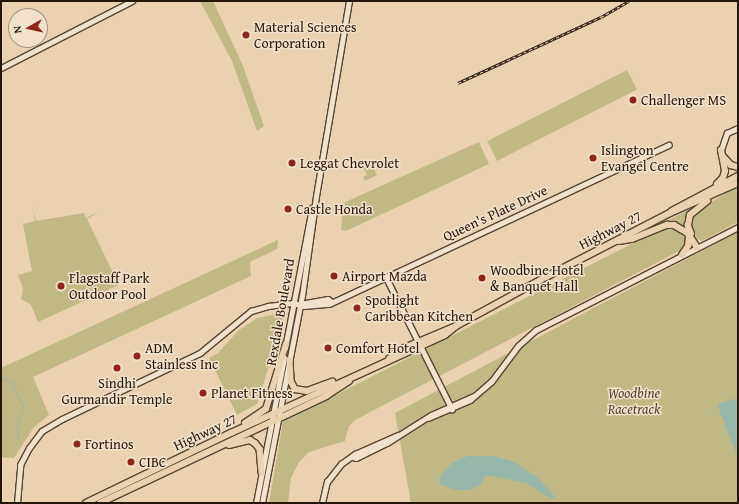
<!DOCTYPE html>
<style>
body{margin:0}
#map{position:relative;width:739px;height:504px;overflow:hidden;background:#ebd1af;font-family:"Gentium Book Plus",serif}
div>[style]{position:absolute}
[style*='--x']{left:calc(var(--x)*1px);top:calc(var(--y)*1px);width:calc(var(--w)*1px);rotate:calc(var(--a)*1deg)}
.green>*{inset:0;background:#c0b985;transform-origin:0 0}
.water>*{inset:0;background:#98b7ab}
.stream>*{height:1px;margin:-0.5px;padding:0 0.5px;transform-origin:0.5px;border-radius:0.5px;background:#98b7ab}
.roads{filter:drop-shadow(1px 0 #564532) drop-shadow(-1px 0 #564532) drop-shadow(0 1px #564532) drop-shadow(0 -1px #564532)}
.tertiary>*{height:4.5px;margin:-2.25px;padding:0 2.25px;transform-origin:2.25px;border-radius:2.25px;background:#f2e1cb}
.secondary>*{height:5px;margin:-2.5px;padding:0 2.5px;transform-origin:2.5px;border-radius:2.5px;background:#f2e1cb}
.primary>*{height:5.5px;margin:-2.75px;padding:0 2.75px;transform-origin:2.75px;border-radius:2.75px;background:#ebd1af}
.rail>*{height:2.5px;margin-top:-1.25px;transform-origin:0;background:repeating-linear-gradient(90deg,#f2e1cb 0 3px,#251608 0 6px);box-sizing:border-box;border-block:1px solid #251608}
.dots>*{width:11px;height:11px;translate:-50% -50%;box-sizing:border-box;border:2px solid #f2e1cb;border-radius:50%}
span{translate:-50% -50%;white-space:nowrap;text-align:center;line-height:1.15;-webkit-text-stroke:3px #f2e1cb;paint-order:stroke}
.poi-label{font-size:14px;color:#251608}
.left{translate:0 -50%;text-align:left}
.street-label{font-size:14px;color:#251608}
.park-label{font-size:14px;color:#54472e;font-style:italic}
.frame{position:absolute;inset:0;border:2px solid #251608;pointer-events:none}
.north{position:absolute;left:8px;top:8px;width:40px;height:40px;box-sizing:border-box;background:#f2e1cb;border:1px solid #a0907d;border-radius:50%;rotate:262deg;font-size:11px;font-weight:700;line-height:16px;text-align:center;color:#251608}
.north::after{content:'';display:block;margin:auto;width:14px;height:18px;background:#8f2418;clip-path:polygon(50% 0,100% 100%,50% 72%,0 100%)}
</style>
<div id="map">
<div class="green">
<i style="clip-path:polygon(200px 1px,213px 1px,243px 66px,264px 126px,257px 131px,232px 61px)"></i>
<i style="left:627px;top:70px;width:22px;height:157px;rotate:63deg"></i>
<i style="clip-path:polygon(479px 142px,489px 164px,346px 231px,341px 230px,343px 203px)"></i>
<i style="clip-path:polygon(371px 162px,377px 175px,365px 181px,363px 177px,367px 175px,362px 165px)"></i>
<i style="clip-path:polygon(738px 186px,738px 222px,702px 241px,697px 239px,689px 223px,693px 213px)"></i>
<i style="clip-path:polygon(32px 205px,36px 221px,84px 213px,86px 218px,101px 211px,87px 219px,119px 285px,38px 322px,31px 305px,21px 299px,23px 288px,18px 275px,32px 271px,23px 224px,35px 221px)"></i>
<i style="clip-path:polygon(695px 207px,686px 219px,687px 229px,675px 222px,662px 223px)"></i>
<i style="clip-path:polygon(669px 227px,675px 227px,685px 234px,687px 243px,681px 250px,355px 420px,349px 426px,345px 441px,309px 452px,299px 462px,291px 478px,288px 503px,269px 503px,283px 422px,649px 235px)"></i>
<i style="clip-path:polygon(738px 232px,738px 503px,411px 503px,395px 413px)"></i>
<i style="clip-path:polygon(278px 240px,277px 249px,250px 262px,251px 276px,33px 377px,49px 415px,34px 427px,14px 458px,1px 457px,1px 368px)"></i>
<i style="clip-path:polygon(282px 313px,285px 315px,257px 404px,237px 415px,209px 358px,217px 354px,239px 330px,257px 318px)"></i>
</div>
<div class="water">
<i style="clip-path:polygon(738px 398px,738px 458px,718px 407px,720px 403px)"></i>
<i style="clip-path:polygon(468px 456px,493px 456px,514px 462px,538px 478px,556px 498px,550px 498px,526px 483px,488px 475px,484px 477px,481px 485px,469px 490px,455px 490px,440px 484px,440px 476px,445px 470px,452px 463px)"></i>
</div>
<div class="stream">
<i style="--x:1;--y:377;--w:13;--a:29"></i>
<i style="--x:12;--y:383;--w:25;--a:64"></i>
<i style="--x:23;--y:406;--w:18;--a:109"></i>
<i style="--x:17;--y:423;--w:15;--a:86"></i>
</div>
<div class="roads">
<div class="tertiary">
<i style="--x:721;--y:150;--w:18;--a:-71"></i>
<i style="--x:727;--y:133;--w:12;--a:-24"></i>
<i style="--x:386;--y:277;--w:148;--a:63.4"></i>
<i style="--x:300;--y:304;--w:28;--a:-10"></i>
<i style="--x:328;--y:299;--w:4;--a:34"></i>
<i style="--x:428;--y:418;--w:46;--a:-23.2"></i>
<i style="--x:470;--y:400;--w:28;--a:-41"></i>
<i style="--x:491;--y:382;--w:45;--a:-53.1"></i>
<i style="--x:518;--y:346;--w:24;--a:-42"></i>
<i style="--x:536;--y:330;--w:227;--a:-27"></i>
<i style="--x:353;--y:457;--w:3;--a:18"></i>
<i style="--x:356;--y:458;--w:34;--a:-26"></i>
<i style="--x:387;--y:443;--w:52;--a:-32.5"></i>
<i style="--x:431;--y:415;--w:47;--a:-23.8"></i>
<i style="--x:17;--y:503;--w:38;--a:-85"></i>
<i style="--x:20;--y:465;--w:19;--a:-62"></i>
<i style="--x:29;--y:448;--w:21;--a:-53"></i>
<i style="--x:42;--y:431;--w:23;--a:-31"></i>
<i style="--x:62;--y:419;--w:153;--a:-25.6"></i>
<i style="--x:200;--y:353;--w:66;--a:-39.5"></i>
<i style="--x:251;--y:311;--w:18;--a:-16"></i>
<i style="--x:268;--y:306;--w:25;--a:-7"></i>
<i style="--x:293;--y:303;--w:11;--a:15"></i>
<i style="--x:304;--y:306;--w:25;--a:-5"></i>
<i style="--x:329;--y:304;--w:375;--a:-25.1"></i>
<i style="--x:322;--y:503;--w:22;--a:-77"></i>
<i style="--x:327;--y:482;--w:23;--a:-52"></i>
<i style="--x:341;--y:464;--w:17;--a:-36"></i>
<i style="--x:355;--y:454;--w:47;--a:-23.8"></i>
</div>
<div class="secondary">
<i style="--x:1;--y:68;--w:147;--a:-27.1"></i>
<i style="--x:285;--y:348;--w:143;--a:-79.1"></i>
<i style="--x:256;--y:503;--w:148;--a:-79.1"></i>
<i style="--x:262;--y:503;--w:211;--a:-79.1"></i>
<i style="--x:302;--y:296;--w:101;--a:-82"></i>
<i style="--x:316;--y:196;--w:198;--a:-80.4"></i>
</div>
<div class="primary">
<i style="--x:723;--y:156;--w:12;--a:48"></i>
<i style="--x:731;--y:165;--w:7;--a:16"></i>
<i style="--x:717;--y:184;--w:8;--a:-45"></i>
<i style="--x:723;--y:178;--w:7;--a:-74"></i>
<i style="--x:725;--y:171;--w:21;--a:-101"></i>
<i style="--x:672;--y:211;--w:75;--a:-27.9"></i>
<i style="--x:691;--y:234;--w:9;--a:-111"></i>
<i style="--x:688;--y:226;--w:11;--a:-80"></i>
<i style="--x:690;--y:215;--w:22;--a:-39"></i>
<i style="--x:619;--y:241;--w:13;--a:-9"></i>
<i style="--x:632;--y:239;--w:38;--a:-22"></i>
<i style="--x:667;--y:225;--w:7;--a:0"></i>
<i style="--x:674;--y:225;--w:16;--a:30"></i>
<i style="--x:688;--y:233;--w:17;--a:57"></i>
<i style="--x:682;--y:255;--w:11;--a:-56"></i>
<i style="--x:688;--y:246;--w:9;--a:-84"></i>
<i style="--x:389;--y:359;--w:11;--a:-45"></i>
<i style="--x:397;--y:351;--w:62;--a:-22.8"></i>
<i style="--x:290;--y:360;--w:21;--a:87"></i>
<i style="--x:291;--y:381;--w:9;--a:63"></i>
<i style="--x:295;--y:389;--w:12;--a:9"></i>
<i style="--x:307;--y:391;--w:27;--a:-20"></i>
<i style="--x:245;--y:423;--w:25;--a:-34"></i>
<i style="--x:266;--y:409;--w:68;--a:-72.9"></i>
<i style="--x:229;--y:445;--w:22;--a:-13"></i>
<i style="--x:250;--y:440;--w:6;--a:31"></i>
<i style="--x:255;--y:443;--w:8;--a:50"></i>
<i style="--x:260;--y:449;--w:24;--a:85"></i>
<i style="--x:86;--y:503;--w:161;--a:-25.8"></i>
<i style="--x:231;--y:433;--w:235;--a:-24.6"></i>
<i style="--x:445;--y:335;--w:14;--a:-39"></i>
<i style="--x:456;--y:326;--w:102;--a:-28.6"></i>
<i style="--x:546;--y:277;--w:140;--a:-27.3"></i>
<i style="--x:670;--y:213;--w:74;--a:-23.8"></i>
<i style="--x:100;--y:503;--w:250;--a:-25.3"></i>
<i style="--x:326;--y:396;--w:27;--a:-33"></i>
</div>
</div>
<div class="rail">
<i style="--x:458;--y:83;--w:157;--a:-24.8"></i>
<i style="--x:601;--y:17;--w:32;--a:-30"></i>
</div>
<div class="dots">
<i style="left:246px;top:35px;background:#8f2418"></i>
<i style="left:633px;top:100px;background:#8f2418"></i>
<i style="left:593px;top:158px;background:#8f2418"></i>
<i style="left:292px;top:163px;background:#8f2418"></i>
<i style="left:288px;top:209px;background:#8f2418"></i>
<i style="left:334px;top:276px;background:#8f2418"></i>
<i style="left:482px;top:278px;background:#8f2418"></i>
<i style="left:61px;top:286px;background:#8f2418"></i>
<i style="left:357px;top:308px;background:#8f2418"></i>
<i style="left:328px;top:348px;background:#8f2418"></i>
<i style="left:137px;top:356px;background:#8f2418"></i>
<i style="left:117px;top:368px;background:#8f2418"></i>
<i style="left:203px;top:393px;background:#8f2418"></i>
<i style="left:77px;top:444px;background:#8f2418"></i>
<i style="left:131px;top:462px;background:#8f2418"></i>
</div>
<div class="poi-label">
<span class="left" style="left:254px;top:35px">Material Sciences<br>Corporation</span>
<span class="left" style="left:641px;top:100px">Challenger MS</span>
<span class="left" style="left:601px;top:158px">Islington<br>Evangel Centre</span>
<span class="left" style="left:300px;top:163px">Leggat Chevrolet</span>
<span class="left" style="left:296px;top:209px">Castle Honda</span>
<span class="left" style="left:490px;top:278px">Woodbine Hotel<br>&amp; Banquet Hall</span>
<span class="left" style="left:342px;top:276px">Airport Mazda</span>
<span class="left" style="left:69px;top:286px">Flagstaff Park<br>Outdoor Pool</span>
<span class="left" style="left:365px;top:308px">Spotlight<br>Caribbean Kitchen</span>
<span class="left" style="left:145px;top:356px">ADM<br>Stainless Inc</span>
<span class="left" style="left:336px;top:348px">Comfort Hotel</span>
<span style="left:117px;top:391px">Sindhi<br>Gurmandir Temple</span>
<span class="left" style="left:211px;top:393px">Planet Fitness</span>
<span class="left" style="left:85px;top:444px">Fortinos</span>
<span class="left" style="left:139px;top:462px">CIBC</span>
</div>
<div class="street-label">
<span style="left:495px;top:213px;rotate:-25deg">Queen's Plate Drive</span>
<span style="left:610px;top:230px;rotate:-27deg">Highway 27</span>
<span style="left:280px;top:312px;rotate:-80deg">Rexdale Boulevard</span>
<span style="left:205px;top:432px;rotate:-25deg">Highway 27</span>
</div>
<div class="park-label">
<span style="left:634px;top:401px">Woodbine<br>Racetrack</span>
</div>
<div class="frame"></div>
<div class="north">N</div>
</div>
